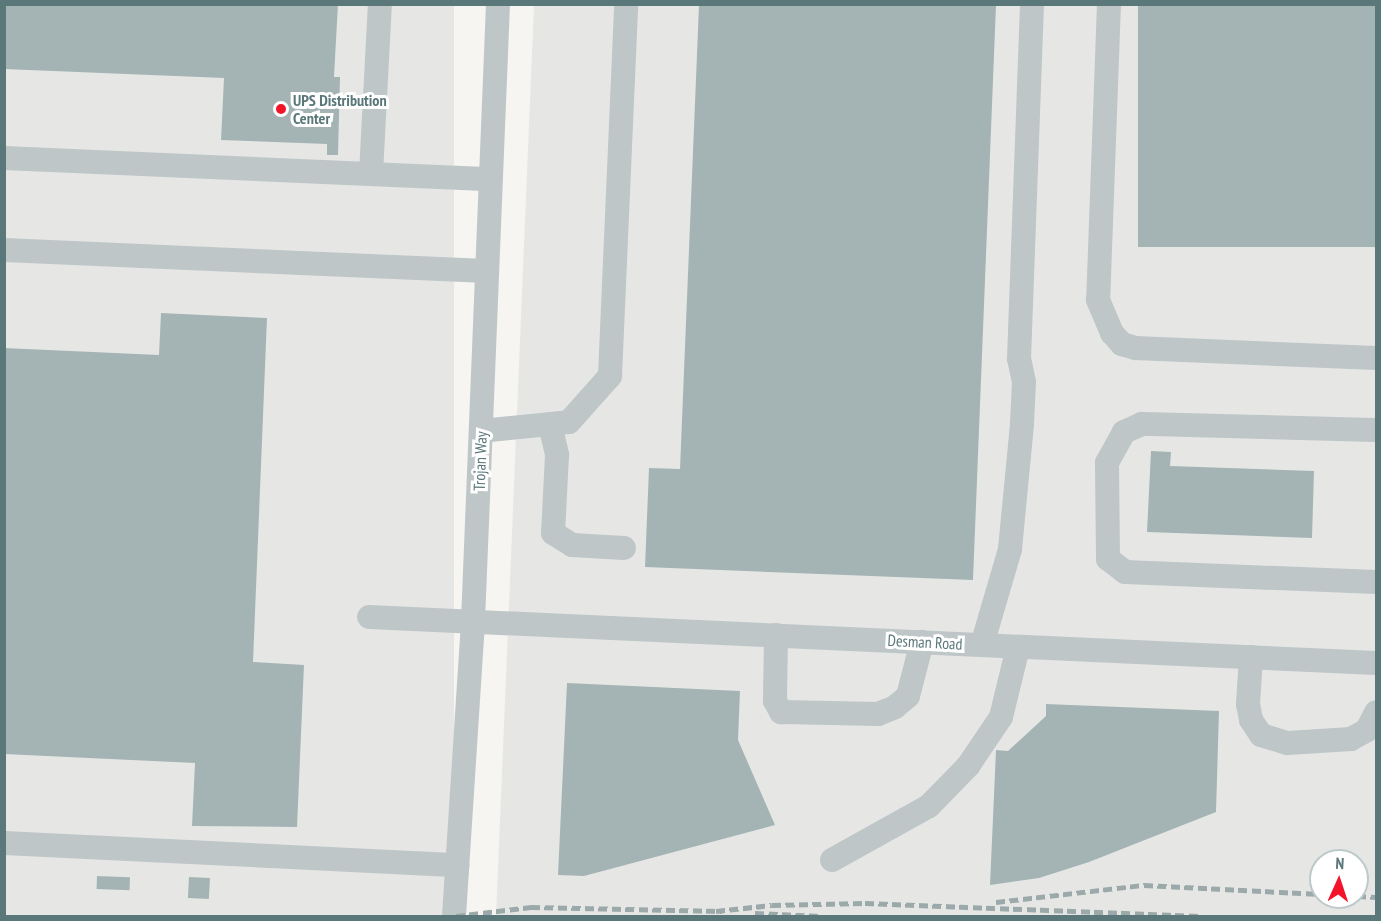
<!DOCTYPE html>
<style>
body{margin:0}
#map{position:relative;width:1381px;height:921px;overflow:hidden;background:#f6f5f2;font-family:"PT Sans Narrow",sans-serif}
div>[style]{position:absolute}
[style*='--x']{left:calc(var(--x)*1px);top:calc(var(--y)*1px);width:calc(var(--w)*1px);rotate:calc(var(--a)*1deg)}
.built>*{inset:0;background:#e6e7e5;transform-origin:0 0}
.building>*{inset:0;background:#a4b4b5;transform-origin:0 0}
.minor>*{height:24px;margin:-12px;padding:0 12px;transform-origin:12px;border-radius:12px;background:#bec6c7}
.rail>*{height:4.5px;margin-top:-2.25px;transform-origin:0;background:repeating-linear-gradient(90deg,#9ba9aa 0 9px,transparent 0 13.5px)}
.dots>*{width:16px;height:16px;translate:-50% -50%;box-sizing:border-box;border:3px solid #fff;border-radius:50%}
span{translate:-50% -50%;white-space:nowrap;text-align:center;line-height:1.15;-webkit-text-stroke:6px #fff;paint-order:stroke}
.poi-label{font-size:16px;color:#5a777a;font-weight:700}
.left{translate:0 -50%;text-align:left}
.street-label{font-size:16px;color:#5a777a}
.frame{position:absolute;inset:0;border:6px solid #5a777a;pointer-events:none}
.north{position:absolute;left:1309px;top:849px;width:60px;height:60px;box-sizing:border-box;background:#fff;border:2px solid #bdc9ca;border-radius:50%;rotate:3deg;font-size:16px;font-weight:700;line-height:24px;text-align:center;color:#5a777a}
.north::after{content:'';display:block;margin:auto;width:21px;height:27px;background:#f3142a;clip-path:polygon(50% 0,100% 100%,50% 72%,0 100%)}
</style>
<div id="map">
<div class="built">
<i style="left:5px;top:5px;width:449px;height:911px"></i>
<i style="clip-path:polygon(evenodd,534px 5px,1376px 5px,1376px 916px,496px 916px,534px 5px,1321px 861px,1357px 861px,1357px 897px,1321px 897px,1321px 861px)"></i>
</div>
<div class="building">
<i style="clip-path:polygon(4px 4px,338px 4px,334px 77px,340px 77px,338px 155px,327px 155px,327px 144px,221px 140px,224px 78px,4px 69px)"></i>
<i style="left:1138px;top:4px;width:238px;height:243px"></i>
<i style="clip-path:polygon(699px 5px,996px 5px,973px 580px,645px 567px,649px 468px,680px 469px)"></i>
<i style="clip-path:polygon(161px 313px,267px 318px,253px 662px,304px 665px,297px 827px,192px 826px,195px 763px,4px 754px,4px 348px,159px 355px)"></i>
<i style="clip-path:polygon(1151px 451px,1171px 452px,1170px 466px,1314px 471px,1312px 538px,1147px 532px)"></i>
<i style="clip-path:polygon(567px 683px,740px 691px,738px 740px,775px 825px,584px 876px,558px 875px)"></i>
<i style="clip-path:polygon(1046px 704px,1219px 711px,1216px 812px,1089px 862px,1039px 878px,990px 885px,996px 750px,1008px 751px,1046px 716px)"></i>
<i style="left:97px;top:876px;width:33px;height:13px;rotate:2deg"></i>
<i style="left:189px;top:877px;width:21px;height:21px;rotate:3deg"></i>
</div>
<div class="minor">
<i style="--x:1109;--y:4;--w:296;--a:92.1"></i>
<i style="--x:1098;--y:300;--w:36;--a:67"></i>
<i style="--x:1112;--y:333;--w:15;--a:48"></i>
<i style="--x:1122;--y:344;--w:14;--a:17"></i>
<i style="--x:1135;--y:348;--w:241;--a:2.4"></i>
<i style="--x:4;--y:158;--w:487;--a:2.5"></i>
<i style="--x:371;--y:174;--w:170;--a:-87"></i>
<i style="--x:4;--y:250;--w:483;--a:2.5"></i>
<i style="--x:550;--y:424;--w:32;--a:77"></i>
<i style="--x:557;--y:455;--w:78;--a:92.9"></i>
<i style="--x:553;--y:533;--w:22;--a:32"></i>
<i style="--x:572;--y:545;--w:52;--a:3.3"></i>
<i style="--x:1376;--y:430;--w:234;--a:-178.5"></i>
<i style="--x:1142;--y:424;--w:20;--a:156"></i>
<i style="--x:1124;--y:432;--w:35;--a:119"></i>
<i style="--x:1107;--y:463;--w:96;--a:89.4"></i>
<i style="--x:1108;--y:559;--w:21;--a:37"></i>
<i style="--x:1125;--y:572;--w:251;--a:2.3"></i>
<i style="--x:481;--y:431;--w:88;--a:-5.8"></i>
<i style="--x:569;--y:422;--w:62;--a:-48.3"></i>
<i style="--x:610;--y:376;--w:372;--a:-87.5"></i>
<i style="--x:369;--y:617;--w:1008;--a:2.62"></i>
<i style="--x:776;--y:635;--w:66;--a:90.9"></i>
<i style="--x:775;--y:701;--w:13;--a:61"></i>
<i style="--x:781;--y:712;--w:97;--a:1.2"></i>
<i style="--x:878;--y:714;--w:18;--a:-22"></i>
<i style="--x:895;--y:707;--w:17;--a:-40"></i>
<i style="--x:908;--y:696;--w:56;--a:-75.5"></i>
<i style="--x:982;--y:645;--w:100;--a:-73.7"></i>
<i style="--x:1010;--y:549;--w:126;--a:-84.5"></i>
<i style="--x:1022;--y:424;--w:42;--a:-87.3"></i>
<i style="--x:1024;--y:382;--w:24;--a:-102"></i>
<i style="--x:1019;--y:359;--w:355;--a:-87.9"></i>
<i style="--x:1251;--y:657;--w:47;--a:93.7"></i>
<i style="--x:1248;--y:704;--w:16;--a:79"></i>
<i style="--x:1251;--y:720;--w:18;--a:56"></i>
<i style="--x:1261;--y:735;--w:28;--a:17"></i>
<i style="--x:1288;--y:743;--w:63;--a:-3.6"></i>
<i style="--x:1351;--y:739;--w:18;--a:-29"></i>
<i style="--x:1367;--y:730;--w:20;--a:-63"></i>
<i style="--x:4;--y:843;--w:454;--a:2.8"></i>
<i style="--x:832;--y:860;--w:111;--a:-29.1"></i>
<i style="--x:929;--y:806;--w:56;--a:-45.7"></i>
<i style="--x:968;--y:766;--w:59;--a:-56"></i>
<i style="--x:1001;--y:717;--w:72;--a:-76.3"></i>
<i style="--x:454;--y:916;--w:296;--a:-86.3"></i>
<i style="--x:473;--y:621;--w:618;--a:-87.68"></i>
</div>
<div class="rail">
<i style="--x:1357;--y:896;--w:19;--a:3"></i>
<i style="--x:996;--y:902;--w:149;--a:-6.6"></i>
<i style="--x:1144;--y:885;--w:177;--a:2.9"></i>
<i style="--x:716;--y:911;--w:56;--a:-6.1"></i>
<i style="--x:772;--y:905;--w:93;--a:-1.2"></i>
<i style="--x:865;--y:903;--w:336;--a:2.2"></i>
<i style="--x:755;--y:913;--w:66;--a:2.6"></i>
<i style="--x:456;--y:916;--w:76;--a:-6.8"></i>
<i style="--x:531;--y:907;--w:191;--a:1.2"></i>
</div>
<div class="dots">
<i style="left:281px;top:109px;background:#f3142a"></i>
</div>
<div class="poi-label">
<span class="left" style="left:293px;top:109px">UPS Distribution<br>Center</span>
</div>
<div class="street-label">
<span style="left:480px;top:461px;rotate:-88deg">Trojan Way</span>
<span style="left:925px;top:642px;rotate:3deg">Desman Road</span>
</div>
<div class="frame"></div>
<div class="north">N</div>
</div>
